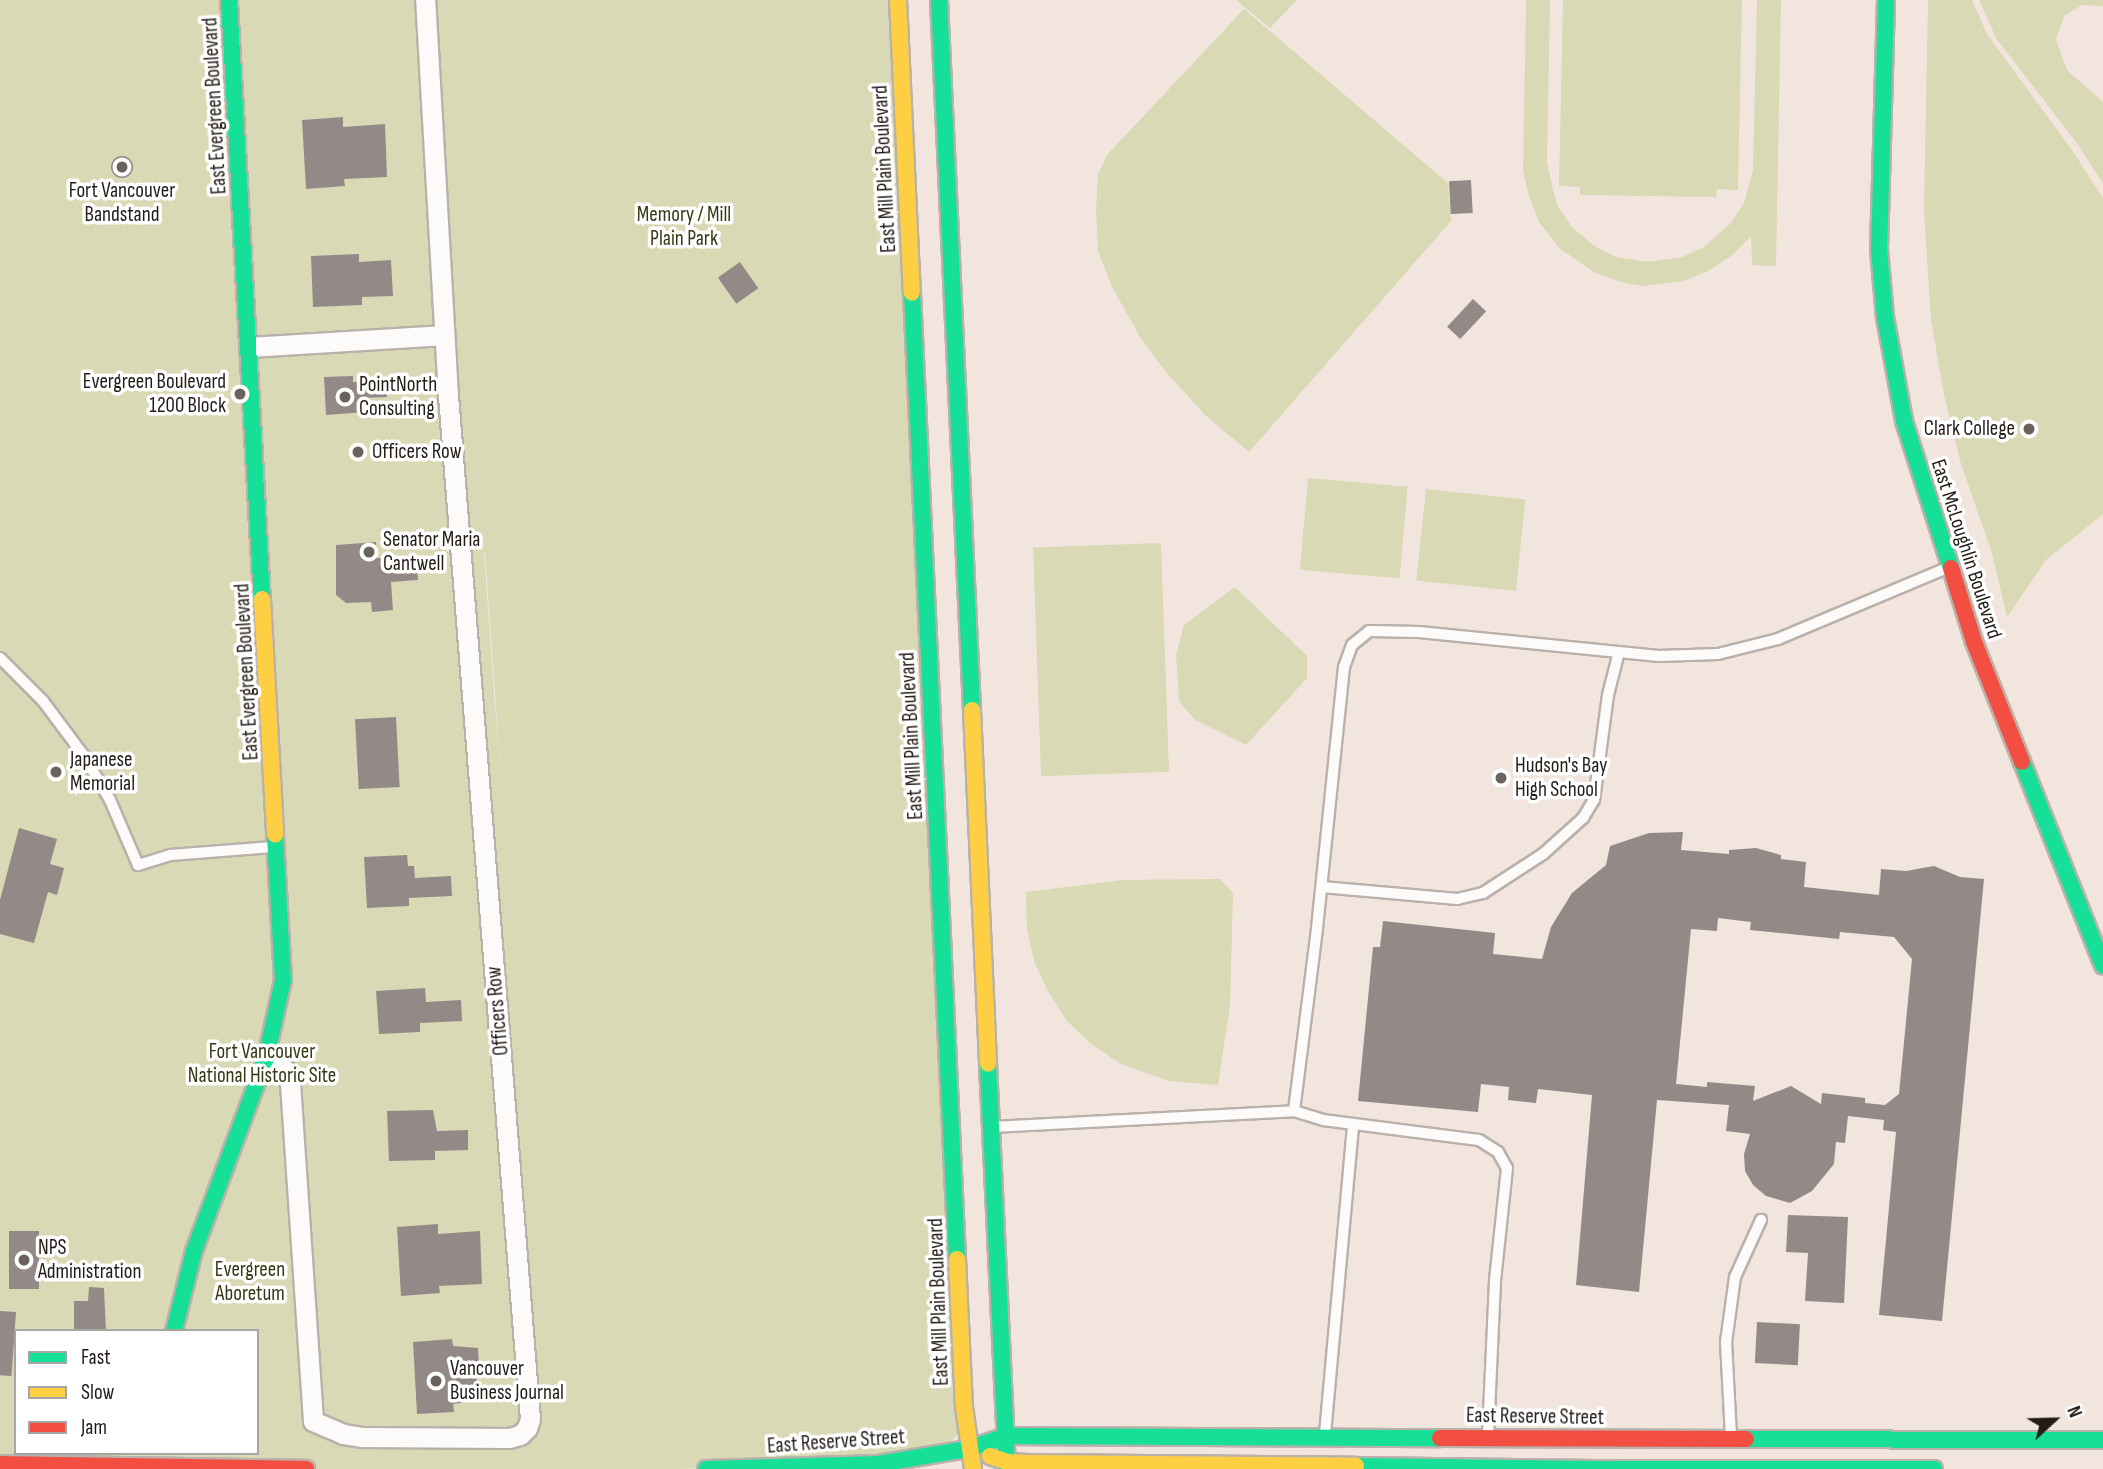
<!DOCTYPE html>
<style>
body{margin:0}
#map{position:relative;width:2103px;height:1469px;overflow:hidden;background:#f1e5dd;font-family:"Sofia Sans Condensed",sans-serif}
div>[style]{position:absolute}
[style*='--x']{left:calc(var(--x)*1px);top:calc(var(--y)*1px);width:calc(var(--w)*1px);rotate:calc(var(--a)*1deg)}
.green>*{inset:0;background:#dad9b5;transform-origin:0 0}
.building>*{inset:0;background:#938a88;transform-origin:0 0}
.round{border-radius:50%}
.roads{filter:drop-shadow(2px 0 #bab1ab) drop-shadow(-2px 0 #bab1ab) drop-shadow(0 2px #bab1ab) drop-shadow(0 -2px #bab1ab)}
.lane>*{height:10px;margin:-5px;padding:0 5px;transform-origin:5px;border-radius:5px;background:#fdfbfa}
.street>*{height:19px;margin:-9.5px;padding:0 9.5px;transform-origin:9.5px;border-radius:9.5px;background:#fdfbfa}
.fast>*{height:16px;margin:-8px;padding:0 8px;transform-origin:8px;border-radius:8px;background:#16e098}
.slow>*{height:16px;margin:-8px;padding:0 8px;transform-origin:8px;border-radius:8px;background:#ffcf43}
.jam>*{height:16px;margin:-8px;padding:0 8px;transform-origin:8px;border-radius:8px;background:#f24e42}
.dots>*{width:19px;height:19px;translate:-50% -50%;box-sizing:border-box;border:4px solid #fff;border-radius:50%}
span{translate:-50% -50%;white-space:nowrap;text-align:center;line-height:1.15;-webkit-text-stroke:7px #fff;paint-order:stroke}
.street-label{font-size:21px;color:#221b16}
.poi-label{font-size:21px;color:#221b16}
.right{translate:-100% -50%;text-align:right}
.left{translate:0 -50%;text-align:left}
.park-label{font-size:21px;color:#353812}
.legend{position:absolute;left:14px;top:1329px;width:245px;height:126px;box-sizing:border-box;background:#fff;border:2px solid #a7a4a2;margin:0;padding:9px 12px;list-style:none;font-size:21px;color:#221b16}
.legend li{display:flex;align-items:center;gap:14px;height:35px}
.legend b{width:35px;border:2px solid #a7a4a2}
.north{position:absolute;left:2019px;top:1385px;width:70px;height:70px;-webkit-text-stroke:5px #fff;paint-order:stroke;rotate:68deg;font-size:19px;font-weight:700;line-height:28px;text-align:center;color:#221b16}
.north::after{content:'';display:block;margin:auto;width:24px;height:32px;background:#221b16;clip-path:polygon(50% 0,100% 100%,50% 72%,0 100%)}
</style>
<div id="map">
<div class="green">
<i style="clip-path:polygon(evenodd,0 0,898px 0,958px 1434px,937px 1454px,878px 1464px,671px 1469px,306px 1469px,0 1464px,0 0,484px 553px,485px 553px,502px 790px,494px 692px,484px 553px,0 0,16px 1331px,257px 1331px,257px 1453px,16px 1453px,16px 1331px)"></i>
<i style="clip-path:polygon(1236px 0,1297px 0,1270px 28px)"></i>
<i style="clip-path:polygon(1526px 0,1550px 0,1547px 163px,1557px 205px,1572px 227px,1593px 245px,1616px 257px,1648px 262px,1682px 257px,1704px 247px,1730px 224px,1744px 203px,1753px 170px,1757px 0,1781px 0,1776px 266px,1752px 265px,1751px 236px,1731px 256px,1708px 271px,1684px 281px,1643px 286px,1624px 283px,1595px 273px,1559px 248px,1539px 222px,1529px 196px,1523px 171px)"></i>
<i style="clip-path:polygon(1563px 0,1742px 0,1738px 190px,1717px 189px,1716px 197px,1580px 195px,1580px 187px,1559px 186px)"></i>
<i style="clip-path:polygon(1928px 0,1972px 0,1987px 34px,2072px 150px,2103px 198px,2103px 514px,2046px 560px,2007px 617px,1992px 553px,1961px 464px,1944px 395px,1931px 320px,1924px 210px)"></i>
<i style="clip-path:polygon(1979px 0,2103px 0,2103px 6px,2082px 5px,2064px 16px,2056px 40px,2067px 70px,2103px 102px,2103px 184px,2079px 146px,1996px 38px)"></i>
<i style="clip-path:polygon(1244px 9px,1448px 183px,1451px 221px,1249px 452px,1205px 415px,1165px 371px,1140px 337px,1112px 287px,1098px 251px,1096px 210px,1098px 174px,1107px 155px)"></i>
<i style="left:1308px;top:478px;width:100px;height:92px;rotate:5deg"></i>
<i style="left:1426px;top:489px;width:100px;height:92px;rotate:6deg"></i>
<i style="left:1161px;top:543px;width:229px;height:128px;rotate:88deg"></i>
<i style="clip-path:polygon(1235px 587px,1307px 656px,1307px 678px,1246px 745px,1195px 720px,1179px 701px,1176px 655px,1184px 625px)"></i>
<i style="clip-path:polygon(1220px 879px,1233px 893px,1230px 1005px,1218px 1085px,1169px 1081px,1121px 1064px,1091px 1044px,1067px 1021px,1048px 991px,1034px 961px,1027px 929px,1026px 892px,1122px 880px)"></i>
</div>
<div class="building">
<i style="clip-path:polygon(343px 117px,343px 127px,385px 124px,387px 177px,344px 179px,345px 186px,306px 189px,302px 120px)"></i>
<i class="round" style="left:111px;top:156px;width:22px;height:22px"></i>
<i style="left:1471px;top:180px;width:33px;height:22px;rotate:87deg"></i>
<i style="clip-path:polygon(359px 254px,359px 262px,391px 260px,393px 296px,362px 297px,362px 305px,313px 307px,311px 256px)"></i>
<i style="left:740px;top:262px;width:32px;height:27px;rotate:55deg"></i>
<i style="left:1473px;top:299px;width:18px;height:38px;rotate:43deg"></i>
<i style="clip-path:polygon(353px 376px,353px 382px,386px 380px,387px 397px,365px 398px,366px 412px,326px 415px,324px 377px)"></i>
<i style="clip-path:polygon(376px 542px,377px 558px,416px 556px,418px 580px,391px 582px,393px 610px,372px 612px,371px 602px,346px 603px,336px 595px,336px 545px)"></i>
<i style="left:396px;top:717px;width:70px;height:41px;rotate:87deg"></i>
<i style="clip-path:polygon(19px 828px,57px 839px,50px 864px,64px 868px,57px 895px,48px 892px,34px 943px,0 934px,0 900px)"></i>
<i style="clip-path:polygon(evenodd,1683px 832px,1681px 850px,1729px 854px,1729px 850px,1756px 848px,1781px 855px,1781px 859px,1806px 862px,1804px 887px,1879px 895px,1881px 869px,1906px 871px,1934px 866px,1960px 877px,1984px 879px,1942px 1321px,1879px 1315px,1896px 1132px,1883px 1130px,1884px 1120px,1848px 1116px,1845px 1143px,1836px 1142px,1834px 1164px,1812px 1191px,1790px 1203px,1766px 1196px,1753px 1185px,1745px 1171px,1744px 1154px,1750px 1134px,1726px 1131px,1729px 1105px,1657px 1100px,1639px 1292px,1576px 1285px,1592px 1095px,1538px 1089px,1536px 1103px,1508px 1100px,1509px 1087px,1481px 1084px,1478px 1112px,1358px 1101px,1373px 947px,1380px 947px,1383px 921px,1495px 933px,1493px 954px,1542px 959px,1551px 927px,1572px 893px,1606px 865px,1610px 846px,1649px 833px,1683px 832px,1718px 918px,1751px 922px,1750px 930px,1839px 939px,1840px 932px,1894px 937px,1912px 959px,1899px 1094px,1885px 1105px,1865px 1103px,1865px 1098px,1822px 1093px,1821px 1104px,1791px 1086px,1753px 1101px,1755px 1086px,1707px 1082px,1707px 1087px,1676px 1084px,1691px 929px,1717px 931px,1718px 918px)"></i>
<i style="clip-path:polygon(407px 855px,408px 866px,414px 866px,415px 878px,451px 876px,452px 896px,409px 898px,409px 906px,367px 908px,364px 857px)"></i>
<i style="clip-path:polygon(425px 988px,426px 1002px,461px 1000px,462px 1021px,420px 1023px,420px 1032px,379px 1034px,376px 991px)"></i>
<i style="clip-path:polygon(433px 1110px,437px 1131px,468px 1130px,468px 1150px,435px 1151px,435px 1160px,389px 1161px,387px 1111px)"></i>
<i style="clip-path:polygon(1788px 1215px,1848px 1217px,1844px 1303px,1805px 1301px,1808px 1253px,1786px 1252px)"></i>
<i style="clip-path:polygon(438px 1224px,438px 1234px,480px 1231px,482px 1284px,439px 1286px,440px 1293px,401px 1296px,397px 1227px)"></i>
<i style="left:9px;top:1231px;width:30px;height:58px"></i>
<i style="clip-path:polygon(89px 1287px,104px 1288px,106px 1331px,74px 1331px,74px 1301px,88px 1301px)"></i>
<i style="left:0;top:1311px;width:16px;height:64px;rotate:4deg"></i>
<i style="left:1757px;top:1322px;width:43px;height:41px;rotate:3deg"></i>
<i style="clip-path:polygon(452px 1339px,453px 1346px,478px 1348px,479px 1366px,475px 1367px,479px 1400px,453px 1404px,454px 1412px,417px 1414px,413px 1342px)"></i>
</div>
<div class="roads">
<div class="lane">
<i style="--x:0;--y:658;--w:61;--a:45"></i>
<i style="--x:43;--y:701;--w:69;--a:53.3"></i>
<i style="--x:84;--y:756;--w:51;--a:59.4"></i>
<i style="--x:110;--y:800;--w:71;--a:66.7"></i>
<i style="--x:138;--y:865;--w:34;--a:-17"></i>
<i style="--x:170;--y:855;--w:103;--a:-4.4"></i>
<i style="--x:1322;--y:887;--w:136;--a:5.1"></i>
<i style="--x:1457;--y:899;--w:27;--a:-13"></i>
<i style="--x:1483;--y:893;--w:72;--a:-33"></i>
<i style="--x:1543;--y:854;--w:54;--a:-42"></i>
<i style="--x:1583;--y:818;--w:21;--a:-59"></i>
<i style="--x:1594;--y:800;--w:106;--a:-82.4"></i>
<i style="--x:1608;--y:695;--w:44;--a:-75.7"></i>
<i style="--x:1294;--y:1111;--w:184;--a:-82.8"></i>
<i style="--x:1317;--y:928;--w:262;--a:-84.1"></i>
<i style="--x:1344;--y:667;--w:23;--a:-70"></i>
<i style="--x:1352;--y:645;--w:22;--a:-39"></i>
<i style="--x:1369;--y:631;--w:50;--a:1.1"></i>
<i style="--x:1419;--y:632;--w:241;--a:5.7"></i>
<i style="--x:1659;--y:656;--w:59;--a:-1.9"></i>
<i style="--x:1718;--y:654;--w:62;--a:-14"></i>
<i style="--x:1778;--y:639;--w:183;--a:-22.8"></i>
<i style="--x:992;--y:1127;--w:302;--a:-3"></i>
<i style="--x:1294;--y:1111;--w:30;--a:17"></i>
<i style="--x:1323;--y:1120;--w:157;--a:7.3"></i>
<i style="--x:1479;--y:1140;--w:22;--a:32"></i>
<i style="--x:1498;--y:1152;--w:18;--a:61"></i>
<i style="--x:1507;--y:1168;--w:114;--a:96.1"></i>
<i style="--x:1495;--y:1281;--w:153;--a:92.6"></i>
<i style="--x:1325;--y:1434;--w:310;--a:-84.8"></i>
<i style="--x:1731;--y:1437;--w:95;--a:-93"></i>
<i style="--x:1726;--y:1342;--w:66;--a:-82.1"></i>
<i style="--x:1735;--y:1277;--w:63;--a:-65.5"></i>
</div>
<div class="street">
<i style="--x:250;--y:347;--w:194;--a:-3.5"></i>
<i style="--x:266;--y:1058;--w:21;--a:31"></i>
<i style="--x:284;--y:1069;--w:15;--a:67"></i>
<i style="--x:290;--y:1083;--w:339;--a:86.1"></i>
<i style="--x:313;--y:1421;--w:33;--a:23"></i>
<i style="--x:343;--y:1434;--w:20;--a:9"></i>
<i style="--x:363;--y:1437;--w:146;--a:0.4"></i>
<i style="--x:509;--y:1438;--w:11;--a:-15"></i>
<i style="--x:520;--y:1435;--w:10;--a:-45"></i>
<i style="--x:527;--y:1428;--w:9;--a:-72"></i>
<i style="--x:530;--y:1419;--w:1026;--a:-94.58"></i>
<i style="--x:448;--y:396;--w:397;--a:-93.3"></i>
</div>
<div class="fast">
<i style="--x:229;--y:0;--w:600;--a:86.85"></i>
<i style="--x:939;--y:0;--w:711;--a:87.34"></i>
<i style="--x:1886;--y:0;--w:249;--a:91.6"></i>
<i style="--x:1879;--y:249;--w:68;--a:85"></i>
<i style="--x:1885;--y:317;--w:106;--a:79.6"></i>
<i style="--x:1904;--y:421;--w:154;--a:72.3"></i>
<i style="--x:912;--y:293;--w:967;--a:87.33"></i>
<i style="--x:2022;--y:762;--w:219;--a:68.3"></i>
<i style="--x:988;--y:1064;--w:405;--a:87.3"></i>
<i style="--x:174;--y:1331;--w:82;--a:-76"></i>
<i style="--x:194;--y:1251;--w:206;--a:-69.5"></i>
<i style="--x:266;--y:1058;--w:80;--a:-77.7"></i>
<i style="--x:283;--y:980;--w:145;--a:-93.2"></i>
<i style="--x:1746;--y:1439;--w:357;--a:0.2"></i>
<i style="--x:1356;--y:1466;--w:260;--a:0.7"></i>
<i style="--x:706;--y:1469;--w:172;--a:-1.7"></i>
<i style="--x:878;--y:1464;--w:91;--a:-9.5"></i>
<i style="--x:968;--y:1449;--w:40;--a:-18.9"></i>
<i style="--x:1006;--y:1436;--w:434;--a:0.3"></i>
<i style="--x:1619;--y:1469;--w:315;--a:0"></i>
</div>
<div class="slow">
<i style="--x:898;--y:0;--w:293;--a:87.3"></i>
<i style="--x:262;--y:599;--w:236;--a:86.8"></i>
<i style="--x:972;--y:710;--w:354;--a:87.4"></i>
<i style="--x:957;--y:1259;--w:148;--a:87.3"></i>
<i style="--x:964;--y:1407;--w:63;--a:81.7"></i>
<i style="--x:990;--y:1456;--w:18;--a:19"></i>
<i style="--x:1007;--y:1462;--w:20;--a:3"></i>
<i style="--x:1027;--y:1463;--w:329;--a:0.5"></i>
</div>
<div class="jam">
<i style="--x:1951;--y:568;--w:77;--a:72.7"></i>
<i style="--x:1974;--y:642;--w:129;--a:68.2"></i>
<i style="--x:1440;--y:1438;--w:306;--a:0.2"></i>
<i style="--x:0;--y:1464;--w:306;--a:0.9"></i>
</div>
</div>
<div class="dots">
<i style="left:122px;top:167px;background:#6a625c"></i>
<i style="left:240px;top:394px;background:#6a625c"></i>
<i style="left:345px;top:397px;background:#6a625c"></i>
<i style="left:2029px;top:429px;background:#6a625c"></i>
<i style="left:358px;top:452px;background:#6a625c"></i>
<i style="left:369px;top:552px;background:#6a625c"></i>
<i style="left:56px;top:772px;background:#6a625c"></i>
<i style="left:1501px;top:778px;background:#6a625c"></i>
<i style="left:24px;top:1260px;background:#6a625c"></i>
<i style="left:436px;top:1381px;background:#6a625c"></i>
</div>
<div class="street-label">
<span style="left:215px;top:106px;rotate:-93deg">East Evergreen Boulevard</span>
<span style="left:885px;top:169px;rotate:-93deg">East Mill Plain Boulevard</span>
<span style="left:1966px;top:549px;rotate:72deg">East McLoughlin Boulevard</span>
<span style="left:247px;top:672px;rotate:-93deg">East Evergreen Boulevard</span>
<span style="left:912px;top:736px;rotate:-93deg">East Mill Plain Boulevard</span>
<span style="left:498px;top:1011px;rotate:-95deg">Officers Row</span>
<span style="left:939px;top:1302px;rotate:-92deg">East Mill Plain Boulevard</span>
<span style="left:1535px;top:1417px;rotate:1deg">East Reserve Street</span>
<span style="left:836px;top:1442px;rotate:-4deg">East Reserve Street</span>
</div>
<div class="poi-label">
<span style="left:122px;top:203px">Fort Vancouver<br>Bandstand</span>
<span class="right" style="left:226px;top:394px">Evergreen Boulevard<br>1200 Block</span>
<span class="left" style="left:359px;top:397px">PointNorth<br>Consulting</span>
<span class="right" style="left:2015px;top:429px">Clark College</span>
<span class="left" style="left:372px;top:452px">Officers Row</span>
<span class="left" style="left:383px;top:552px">Senator Maria<br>Cantwell</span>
<span class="left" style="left:70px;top:772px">Japanese<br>Memorial</span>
<span class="left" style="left:1515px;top:778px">Hudson's Bay<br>High School</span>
<span class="left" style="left:38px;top:1260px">NPS<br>Administration</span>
<span class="left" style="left:450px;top:1381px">Vancouver<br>Business Journal</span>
</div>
<div class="park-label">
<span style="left:684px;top:227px">Memory / Mill<br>Plain Park</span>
<span style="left:262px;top:1064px">Fort Vancouver<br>National Historic Site</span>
<span style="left:250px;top:1282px">Evergreen<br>Aboretum</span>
</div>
<ul class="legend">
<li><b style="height:9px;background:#16e098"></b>Fast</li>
<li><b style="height:9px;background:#ffcf43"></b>Slow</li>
<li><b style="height:9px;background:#f24e42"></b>Jam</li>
</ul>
<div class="north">N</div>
</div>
